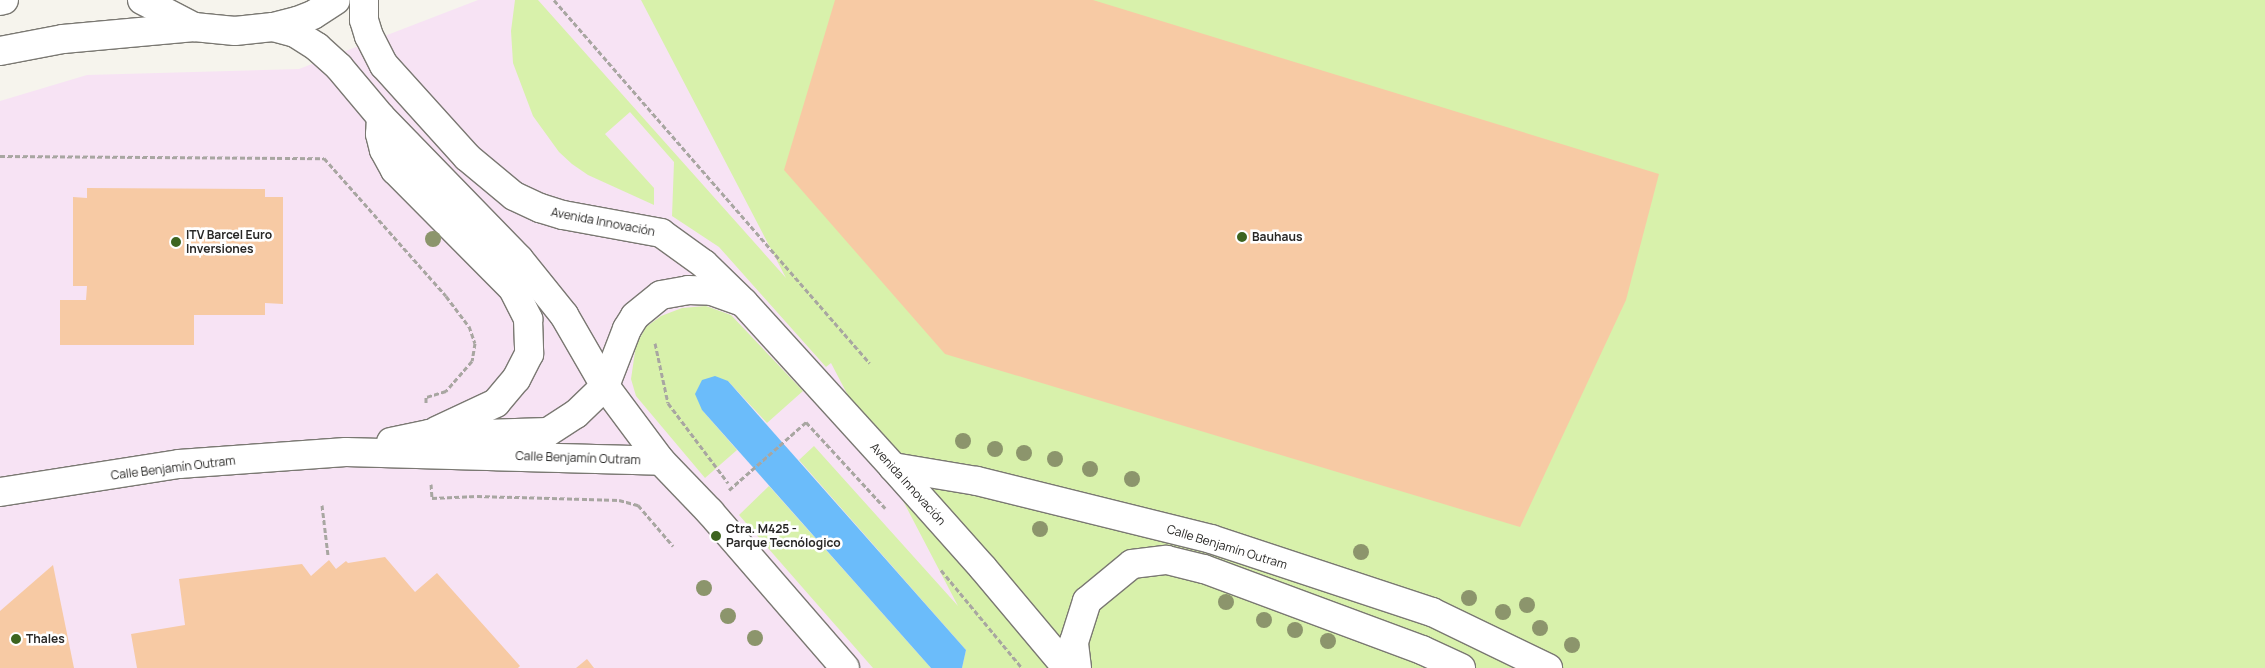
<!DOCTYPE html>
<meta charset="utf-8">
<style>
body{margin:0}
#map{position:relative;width:2265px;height:668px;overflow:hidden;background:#f6f4ed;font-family:Manrope,sans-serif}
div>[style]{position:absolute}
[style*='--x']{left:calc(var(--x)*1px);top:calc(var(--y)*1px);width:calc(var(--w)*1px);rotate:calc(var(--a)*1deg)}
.industrial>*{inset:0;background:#f7e3f4}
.green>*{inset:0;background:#d8f1ab}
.water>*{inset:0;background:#6bbcfa}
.building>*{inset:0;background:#f7caa4}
.path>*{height:3px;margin-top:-1.5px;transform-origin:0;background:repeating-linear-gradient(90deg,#a8a6a1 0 5px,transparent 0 7.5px)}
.roads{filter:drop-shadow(1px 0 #7a7872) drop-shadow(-1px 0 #7a7872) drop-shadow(0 1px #7a7872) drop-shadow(0 -1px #7a7872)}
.minor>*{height:28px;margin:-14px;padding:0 14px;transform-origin:14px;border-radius:14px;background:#fff}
.major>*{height:28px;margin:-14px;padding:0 14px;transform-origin:14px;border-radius:14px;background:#fff}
.trees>*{width:16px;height:16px;margin:-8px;border-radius:50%;background:#8c956c}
.dots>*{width:14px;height:14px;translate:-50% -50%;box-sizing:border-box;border:2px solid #fff;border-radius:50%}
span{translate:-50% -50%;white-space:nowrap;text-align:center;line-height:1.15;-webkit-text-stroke:5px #fff;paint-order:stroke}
.street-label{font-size:12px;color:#282725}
.poi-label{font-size:12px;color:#282725;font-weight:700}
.left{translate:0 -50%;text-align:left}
</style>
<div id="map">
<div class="industrial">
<i style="clip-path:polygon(478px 0,1625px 0,2265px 668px,0 668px,0 101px,87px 75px,299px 69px)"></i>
</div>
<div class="green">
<i style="clip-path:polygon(515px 0,538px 0,786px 278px,641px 0,2265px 0,2265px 668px,962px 668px,966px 650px,799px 460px,814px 446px,958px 606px,831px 363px,826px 367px,719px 247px,672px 216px,674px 162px,630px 112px,605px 134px,654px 188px,654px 205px,588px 175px,572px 164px,559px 152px,533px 116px,513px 63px,511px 31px)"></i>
<i style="clip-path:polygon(706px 306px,731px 315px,803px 391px,767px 423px,728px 381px,702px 410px,737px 450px,705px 478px,636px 396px,631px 379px,636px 345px,646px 327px,661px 316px,682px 308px)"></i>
<i style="clip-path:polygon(769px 486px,931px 668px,873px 668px,739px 515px)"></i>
</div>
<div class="water">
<i style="clip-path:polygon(715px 376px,728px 381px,966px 650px,962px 668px,931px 668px,702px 410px,695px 394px,702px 380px)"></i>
</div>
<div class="building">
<i style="clip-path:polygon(835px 0,1093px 0,1659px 174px,1626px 300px,1520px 527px,945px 354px,784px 170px)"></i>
<i style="clip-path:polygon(87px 188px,265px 189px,265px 197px,283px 197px,283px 304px,265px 303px,265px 315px,194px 315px,194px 345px,60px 345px,60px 300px,86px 300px,87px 286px,73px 286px,73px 197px,87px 198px)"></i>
<i style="clip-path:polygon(385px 557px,415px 592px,437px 573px,520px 666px,518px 668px,137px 668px,131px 634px,185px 625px,179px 579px,302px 564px,311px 576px,329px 560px,336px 569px,346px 561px,348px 563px)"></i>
<i style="clip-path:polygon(53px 565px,74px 668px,0 668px,0 611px)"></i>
<i style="clip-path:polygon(587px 659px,594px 668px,576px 668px)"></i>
</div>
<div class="path">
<i style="--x:554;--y:0;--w:481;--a:49"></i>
<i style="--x:0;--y:156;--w:324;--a:0.4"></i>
<i style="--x:324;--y:158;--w:184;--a:48.5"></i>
<i style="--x:446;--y:296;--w:38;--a:53"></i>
<i style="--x:469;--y:326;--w:18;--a:71"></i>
<i style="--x:475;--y:343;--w:18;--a:99"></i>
<i style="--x:472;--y:361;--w:40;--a:131"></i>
<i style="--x:446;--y:391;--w:21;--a:163"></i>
<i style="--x:426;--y:397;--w:6;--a:90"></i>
<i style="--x:655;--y:343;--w:61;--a:77.8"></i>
<i style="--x:668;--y:403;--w:100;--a:53.1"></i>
<i style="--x:431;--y:484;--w:14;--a:86"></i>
<i style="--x:432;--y:498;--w:45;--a:-2.5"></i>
<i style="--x:477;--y:496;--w:142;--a:1.6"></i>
<i style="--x:619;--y:500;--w:20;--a:15"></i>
<i style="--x:638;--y:505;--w:54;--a:49.5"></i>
<i style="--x:729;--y:490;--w:103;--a:-41.4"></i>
<i style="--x:806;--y:422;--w:117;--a:47.4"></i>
<i style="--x:322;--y:505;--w:50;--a:83.2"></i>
<i style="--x:941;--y:570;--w:127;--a:50.4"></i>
</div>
<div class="roads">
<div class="minor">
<i style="--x:142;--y:0;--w:59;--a:27.4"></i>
<i style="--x:194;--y:27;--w:41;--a:5.6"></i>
<i style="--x:235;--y:31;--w:38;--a:-6"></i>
<i style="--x:273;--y:27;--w:25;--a:-14"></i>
<i style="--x:297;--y:21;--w:17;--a:-21"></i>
<i style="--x:313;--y:15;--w:27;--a:-33"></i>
<i style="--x:364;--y:0;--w:20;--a:90"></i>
<i style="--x:364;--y:20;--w:17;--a:73"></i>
<i style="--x:369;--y:36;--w:33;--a:63"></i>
<i style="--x:384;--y:65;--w:124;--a:47.9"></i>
<i style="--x:467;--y:157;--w:61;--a:39.7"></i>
<i style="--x:514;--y:196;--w:29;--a:25"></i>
<i style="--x:540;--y:208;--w:24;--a:17"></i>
<i style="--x:563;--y:215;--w:100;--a:10.4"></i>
<i style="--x:661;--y:233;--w:53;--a:35.8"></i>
<i style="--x:704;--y:264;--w:56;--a:44.3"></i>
<i style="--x:744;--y:303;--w:222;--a:47.7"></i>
<i style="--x:893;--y:467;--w:135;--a:48.3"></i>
<i style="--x:983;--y:568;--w:131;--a:50"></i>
<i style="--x:273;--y:27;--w:23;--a:15"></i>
<i style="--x:295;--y:33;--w:26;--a:32"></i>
<i style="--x:317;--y:47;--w:30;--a:42"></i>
<i style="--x:339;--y:67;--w:65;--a:50"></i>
<i style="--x:381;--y:117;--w:198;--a:45.8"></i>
<i style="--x:519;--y:259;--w:72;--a:51.2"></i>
<i style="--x:564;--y:315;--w:82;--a:60"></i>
<i style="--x:605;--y:386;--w:94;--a:53.3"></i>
<i style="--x:661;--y:461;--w:71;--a:46.1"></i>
<i style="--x:710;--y:512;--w:206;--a:49.1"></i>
<i style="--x:381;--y:117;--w:17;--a:93"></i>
<i style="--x:380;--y:134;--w:16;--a:76"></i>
<i style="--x:384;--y:150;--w:23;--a:61"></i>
<i style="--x:395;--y:170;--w:168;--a:45.2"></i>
<i style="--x:513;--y:289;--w:34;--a:63"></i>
<i style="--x:528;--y:319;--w:35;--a:88"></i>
<i style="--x:529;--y:354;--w:28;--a:117"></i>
<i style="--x:516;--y:379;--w:31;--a:130"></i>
<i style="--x:496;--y:403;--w:66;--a:155"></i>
<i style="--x:391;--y:442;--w:39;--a:-12"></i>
<i style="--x:429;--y:434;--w:21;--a:3"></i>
<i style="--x:450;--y:435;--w:98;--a:-1.8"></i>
<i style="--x:548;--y:432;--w:33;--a:-33"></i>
<i style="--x:576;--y:414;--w:40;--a:-44"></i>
<i style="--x:605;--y:386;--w:61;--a:-68.9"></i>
<i style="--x:627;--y:329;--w:15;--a:-58"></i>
<i style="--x:635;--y:316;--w:33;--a:-39"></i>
<i style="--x:661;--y:295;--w:27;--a:-10"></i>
<i style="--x:688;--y:290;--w:24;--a:2"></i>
<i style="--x:712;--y:291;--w:29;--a:20"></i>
<i style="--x:893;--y:467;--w:85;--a:9.5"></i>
<i style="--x:977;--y:481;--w:241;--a:13.9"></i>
<i style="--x:1211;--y:539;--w:233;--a:18.3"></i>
<i style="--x:1432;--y:612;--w:129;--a:25.8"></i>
<i style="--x:0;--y:492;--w:181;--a:-8.9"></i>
<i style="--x:179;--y:464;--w:167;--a:-4.1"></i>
<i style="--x:346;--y:452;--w:315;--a:1.6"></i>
<i style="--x:1077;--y:668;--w:26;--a:-97"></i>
<i style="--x:1074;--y:642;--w:43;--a:-72.4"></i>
<i style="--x:1087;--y:601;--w:58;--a:-39.4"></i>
<i style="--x:1132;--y:564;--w:35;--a:-7"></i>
<i style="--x:1167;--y:560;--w:38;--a:14"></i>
<i style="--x:1204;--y:569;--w:233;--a:20.4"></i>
<i style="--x:1422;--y:650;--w:43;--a:24.8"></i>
</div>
<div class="major">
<i style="--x:0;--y:1;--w:4;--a:-14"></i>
<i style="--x:0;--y:51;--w:64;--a:-10.8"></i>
<i style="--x:63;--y:39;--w:132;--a:-5.2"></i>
</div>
</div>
<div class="trees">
<i style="left:433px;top:239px"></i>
<i style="left:963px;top:441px"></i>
<i style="left:995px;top:449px"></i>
<i style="left:1024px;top:453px"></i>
<i style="left:1055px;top:459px"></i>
<i style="left:1090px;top:469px"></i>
<i style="left:1132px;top:479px"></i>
<i style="left:1040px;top:529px"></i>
<i style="left:1361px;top:552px"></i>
<i style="left:704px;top:588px"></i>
<i style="left:1469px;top:598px"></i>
<i style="left:1226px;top:602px"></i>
<i style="left:1527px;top:605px"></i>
<i style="left:1503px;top:612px"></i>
<i style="left:728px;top:616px"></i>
<i style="left:1264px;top:620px"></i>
<i style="left:1540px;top:628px"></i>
<i style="left:1295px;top:630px"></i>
<i style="left:755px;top:638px"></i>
<i style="left:1328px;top:641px"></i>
<i style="left:1572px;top:645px"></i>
</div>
<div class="dots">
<i style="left:1242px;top:237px;background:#3d641f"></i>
<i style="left:176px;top:242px;background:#3d641f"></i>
<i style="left:716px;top:536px;background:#3d641f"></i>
<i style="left:16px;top:639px;background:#3d641f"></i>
</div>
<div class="street-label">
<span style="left:603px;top:222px;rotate:11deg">Avenida Innovación</span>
<span style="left:578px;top:458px;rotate:2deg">Calle Benjamín Outram</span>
<span style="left:173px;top:468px;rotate:-7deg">Calle Benjamín Outram</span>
<span style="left:908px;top:484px;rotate:48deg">Avenida Innovación</span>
<span style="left:1227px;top:547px;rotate:17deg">Calle Benjamín Outram</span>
</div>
<div class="poi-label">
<span class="left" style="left:186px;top:242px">ITV Barcel Euro<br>Inversiones</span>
<span class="left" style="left:1252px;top:237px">Bauhaus</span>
<span class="left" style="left:726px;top:536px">Ctra. M425 -<br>Parque Tecnólogico</span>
<span class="left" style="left:26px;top:639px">Thales</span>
</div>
</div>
